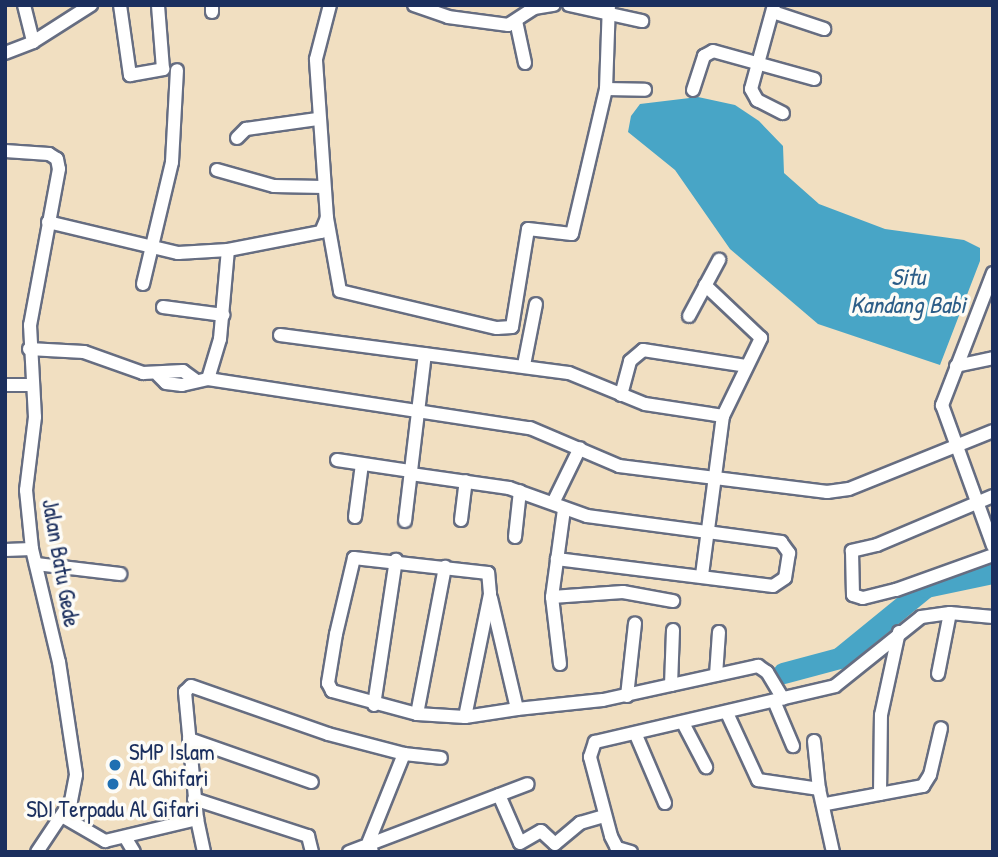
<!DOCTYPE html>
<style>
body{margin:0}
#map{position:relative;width:998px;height:857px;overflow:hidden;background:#f1dfc1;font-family:"Patrick Hand",sans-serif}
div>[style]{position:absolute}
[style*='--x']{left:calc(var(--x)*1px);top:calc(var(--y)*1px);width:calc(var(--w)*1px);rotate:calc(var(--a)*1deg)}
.water>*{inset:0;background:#48a5c6}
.river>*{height:21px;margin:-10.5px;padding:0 10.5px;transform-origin:10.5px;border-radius:10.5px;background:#48a5c6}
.roads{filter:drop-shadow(2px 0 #666d81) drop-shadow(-2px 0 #666d81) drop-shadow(0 2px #666d81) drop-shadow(0 -2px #666d81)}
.minor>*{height:12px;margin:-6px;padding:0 6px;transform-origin:6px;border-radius:6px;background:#fff}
.dots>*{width:19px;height:19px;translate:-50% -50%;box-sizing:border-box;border:4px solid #fdfcf7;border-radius:50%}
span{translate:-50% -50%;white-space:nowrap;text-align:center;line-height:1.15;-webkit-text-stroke:7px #fdfcf7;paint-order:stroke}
.street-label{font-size:23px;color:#1b2f5e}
.poi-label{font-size:23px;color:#1b2f5e}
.left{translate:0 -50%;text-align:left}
.water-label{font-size:24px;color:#2d5e88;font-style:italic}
.frame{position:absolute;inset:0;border:7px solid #1b2f5e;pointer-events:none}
</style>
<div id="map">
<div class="water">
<i style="clip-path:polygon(698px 97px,735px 105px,759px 121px,783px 146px,784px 173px,819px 204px,885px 229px,964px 240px,980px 248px,980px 261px,940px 365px,818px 324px,730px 249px,675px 170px,628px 132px,631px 116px,640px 104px)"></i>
</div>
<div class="river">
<i style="--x:783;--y:673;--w:58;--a:-15"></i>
<i style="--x:839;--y:658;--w:112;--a:-39.2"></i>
<i style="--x:926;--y:587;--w:68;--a:-11.8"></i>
</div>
<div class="roads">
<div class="minor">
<i style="--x:24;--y:5;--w:38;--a:76"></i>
<i style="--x:120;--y:5;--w:71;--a:81.9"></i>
<i style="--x:130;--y:75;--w:34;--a:-10"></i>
<i style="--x:163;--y:69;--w:64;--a:-94.5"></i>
<i style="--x:212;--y:5;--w:7;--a:90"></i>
<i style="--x:414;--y:5;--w:36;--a:19"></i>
<i style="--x:448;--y:17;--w:61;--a:7.6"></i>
<i style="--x:508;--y:25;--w:31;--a:-33"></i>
<i style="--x:534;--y:8;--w:20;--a:-9"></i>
<i style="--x:569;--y:5;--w:75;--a:12.4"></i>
<i style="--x:774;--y:5;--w:87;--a:105.3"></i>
<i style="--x:751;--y:89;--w:13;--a:61"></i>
<i style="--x:757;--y:100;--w:29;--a:27"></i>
<i style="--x:773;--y:12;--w:54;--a:18.4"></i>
<i style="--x:516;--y:21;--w:43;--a:77.9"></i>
<i style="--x:5;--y:53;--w:30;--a:-21"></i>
<i style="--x:33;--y:42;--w:69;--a:-32.5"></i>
<i style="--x:606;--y:89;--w:39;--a:1"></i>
<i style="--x:693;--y:90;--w:36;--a:-72"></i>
<i style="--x:704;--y:56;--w:10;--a:-29"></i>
<i style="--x:713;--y:51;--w:105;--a:15.5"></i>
<i style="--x:237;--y:138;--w:13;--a:-45"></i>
<i style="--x:246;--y:129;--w:72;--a:-8"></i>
<i style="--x:5;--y:151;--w:44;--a:3.9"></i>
<i style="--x:49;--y:154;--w:9;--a:32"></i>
<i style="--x:57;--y:159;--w:10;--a:79"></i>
<i style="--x:59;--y:169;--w:159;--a:100.5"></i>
<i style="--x:30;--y:325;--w:92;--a:86.9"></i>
<i style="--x:35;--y:417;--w:74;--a:97"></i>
<i style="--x:26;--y:490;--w:59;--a:84.2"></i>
<i style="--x:32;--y:549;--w:116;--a:76.6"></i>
<i style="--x:59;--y:662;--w:114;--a:81.4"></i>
<i style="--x:76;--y:775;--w:26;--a:101"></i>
<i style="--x:71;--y:801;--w:61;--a:123.7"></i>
<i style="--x:217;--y:170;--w:59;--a:15.7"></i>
<i style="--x:274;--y:186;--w:50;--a:1.1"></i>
<i style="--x:327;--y:218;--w:74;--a:79.9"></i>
<i style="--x:340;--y:291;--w:161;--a:13.3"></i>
<i style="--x:497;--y:328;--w:15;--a:-4"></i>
<i style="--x:512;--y:327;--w:99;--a:-80.7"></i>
<i style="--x:528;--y:229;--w:44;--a:6.5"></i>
<i style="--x:572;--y:234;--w:149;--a:-76.8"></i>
<i style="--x:606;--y:89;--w:84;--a:-88"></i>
<i style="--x:48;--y:222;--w:134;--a:13.4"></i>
<i style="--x:178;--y:253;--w:50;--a:-3.4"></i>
<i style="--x:228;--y:250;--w:95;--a:-11"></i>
<i style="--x:321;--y:232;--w:15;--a:-67"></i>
<i style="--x:327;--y:218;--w:159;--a:-94"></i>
<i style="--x:316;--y:59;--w:56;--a:-75.5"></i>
<i style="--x:993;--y:273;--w:142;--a:111.1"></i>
<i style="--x:942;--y:405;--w:150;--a:70.1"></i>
<i style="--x:143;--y:284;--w:125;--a:-76.6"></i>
<i style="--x:172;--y:162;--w:92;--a:-86.9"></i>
<i style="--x:163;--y:307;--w:61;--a:7.6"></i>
<i style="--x:689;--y:316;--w:64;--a:-61.8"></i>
<i style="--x:280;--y:335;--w:291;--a:7.5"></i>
<i style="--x:569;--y:373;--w:82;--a:22.2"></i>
<i style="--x:645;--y:404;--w:79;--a:8.7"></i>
<i style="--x:29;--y:349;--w:55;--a:3.1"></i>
<i style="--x:84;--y:352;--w:63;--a:19.6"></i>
<i style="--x:143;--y:373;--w:40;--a:-2.9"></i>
<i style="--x:183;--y:371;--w:17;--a:36"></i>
<i style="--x:524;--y:365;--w:62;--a:-78.9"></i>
<i style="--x:956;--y:366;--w:38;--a:-12"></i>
<i style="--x:158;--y:375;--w:11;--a:45"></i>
<i style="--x:166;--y:383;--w:16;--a:7"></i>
<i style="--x:182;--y:385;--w:27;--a:-13"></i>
<i style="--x:208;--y:379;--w:326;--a:8.7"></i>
<i style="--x:530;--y:428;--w:97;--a:23.1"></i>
<i style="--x:619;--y:466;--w:210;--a:7.1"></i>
<i style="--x:827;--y:492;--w:22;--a:-8"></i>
<i style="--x:849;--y:489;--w:155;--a:-21.9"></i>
<i style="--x:208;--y:379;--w:42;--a:-73.3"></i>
<i style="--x:220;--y:339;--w:89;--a:-84.9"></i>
<i style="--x:5;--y:385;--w:27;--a:0"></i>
<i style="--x:621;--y:395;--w:35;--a:-75"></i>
<i style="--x:630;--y:361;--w:17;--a:-40"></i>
<i style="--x:643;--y:350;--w:104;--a:8.8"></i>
<i style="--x:337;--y:460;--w:75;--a:8.5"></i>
<i style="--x:411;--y:474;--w:99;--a:8.1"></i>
<i style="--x:509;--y:488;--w:83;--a:19.7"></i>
<i style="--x:587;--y:516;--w:196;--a:7.6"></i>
<i style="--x:781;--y:542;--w:14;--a:54"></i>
<i style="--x:789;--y:553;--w:25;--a:99"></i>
<i style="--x:785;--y:578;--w:14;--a:146"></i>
<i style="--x:773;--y:586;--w:218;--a:-172.9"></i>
<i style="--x:993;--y:496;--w:126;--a:157.1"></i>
<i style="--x:877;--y:545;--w:26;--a:167"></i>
<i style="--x:852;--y:551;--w:44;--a:88.7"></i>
<i style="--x:853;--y:595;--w:10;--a:17"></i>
<i style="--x:863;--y:598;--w:34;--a:-14"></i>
<i style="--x:896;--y:590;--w:103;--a:-19.8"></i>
<i style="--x:553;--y:503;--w:61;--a:-63.9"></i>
<i style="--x:355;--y:517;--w:53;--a:-82.5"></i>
<i style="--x:461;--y:520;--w:39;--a:-83"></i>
<i style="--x:405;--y:521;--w:168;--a:-83.2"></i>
<i style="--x:515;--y:537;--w:46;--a:-83.8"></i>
<i style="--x:5;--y:550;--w:27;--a:-2"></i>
<i style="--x:36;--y:564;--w:85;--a:6.8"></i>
<i style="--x:702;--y:575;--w:160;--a:-82.5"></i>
<i style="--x:723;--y:416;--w:87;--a:-64"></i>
<i style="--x:761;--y:338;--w:77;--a:-136.6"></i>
<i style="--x:552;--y:597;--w:71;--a:-4"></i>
<i style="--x:623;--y:592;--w:51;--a:10.2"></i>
<i style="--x:491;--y:598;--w:114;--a:76.8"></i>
<i style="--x:517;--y:709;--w:86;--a:-6"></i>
<i style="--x:603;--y:700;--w:159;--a:-12.4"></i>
<i style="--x:758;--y:666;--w:11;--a:34"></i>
<i style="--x:767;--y:672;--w:31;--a:59"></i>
<i style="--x:560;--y:664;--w:67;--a:-96.8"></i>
<i style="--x:552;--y:597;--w:89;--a:-82.2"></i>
<i style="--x:938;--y:674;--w:62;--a:-78.9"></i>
<i style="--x:716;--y:675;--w:43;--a:-86"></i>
<i style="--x:671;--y:685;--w:55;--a:-87.9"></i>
<i style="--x:627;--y:696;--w:73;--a:-83.7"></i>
<i style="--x:774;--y:701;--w:49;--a:67.1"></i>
<i style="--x:374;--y:705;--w:147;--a:-81.4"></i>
<i style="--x:727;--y:713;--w:74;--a:65.2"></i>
<i style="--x:758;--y:780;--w:62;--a:8.4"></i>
<i style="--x:819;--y:789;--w:65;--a:77.5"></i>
<i style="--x:417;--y:714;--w:150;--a:-79.2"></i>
<i style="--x:465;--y:717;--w:126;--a:-78.5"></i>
<i style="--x:490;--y:594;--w:21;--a:-95"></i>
<i style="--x:488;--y:573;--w:135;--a:-173.6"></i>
<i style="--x:354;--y:558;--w:78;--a:103.3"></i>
<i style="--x:336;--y:634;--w:50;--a:99.3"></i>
<i style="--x:328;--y:683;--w:9;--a:63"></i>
<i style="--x:332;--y:691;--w:88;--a:15.1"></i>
<i style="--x:417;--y:714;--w:48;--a:3.6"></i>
<i style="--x:465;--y:717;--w:53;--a:-8.7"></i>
<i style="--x:683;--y:723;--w:50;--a:62.4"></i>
<i style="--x:636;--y:735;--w:74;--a:66.9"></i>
<i style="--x:189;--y:739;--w:130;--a:19.3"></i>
<i style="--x:814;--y:741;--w:48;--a:84.1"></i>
<i style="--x:880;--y:794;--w:79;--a:-89.3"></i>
<i style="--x:881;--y:715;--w:85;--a:-77.8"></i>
<i style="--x:499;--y:795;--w:52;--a:66.4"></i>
<i style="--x:520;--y:843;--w:24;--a:-30"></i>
<i style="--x:541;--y:831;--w:19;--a:43"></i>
<i style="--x:555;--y:844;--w:33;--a:-40"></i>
<i style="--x:580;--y:823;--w:26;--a:-16"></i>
<i style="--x:194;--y:799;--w:120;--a:18"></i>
<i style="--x:308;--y:836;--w:16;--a:76"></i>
<i style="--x:826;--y:804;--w:99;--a:-10.5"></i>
<i style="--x:923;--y:786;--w:13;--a:-58"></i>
<i style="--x:930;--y:775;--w:48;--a:-76.8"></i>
<i style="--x:62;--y:816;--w:50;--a:30.2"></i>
<i style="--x:105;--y:841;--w:95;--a:-13.4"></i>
<i style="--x:197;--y:819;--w:34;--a:78"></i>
<i style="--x:197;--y:819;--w:128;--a:-95.4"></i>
<i style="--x:185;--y:692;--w:8;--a:-45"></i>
<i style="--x:191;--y:686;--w:145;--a:19.3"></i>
<i style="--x:328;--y:734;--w:79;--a:14.7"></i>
<i style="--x:404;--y:754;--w:37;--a:6"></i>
<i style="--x:125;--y:837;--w:17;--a:59"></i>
<i style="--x:349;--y:852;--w:191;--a:-20.8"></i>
<i style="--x:372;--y:852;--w:11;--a:-105"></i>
<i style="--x:369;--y:841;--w:94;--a:-68.1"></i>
<i style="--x:631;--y:852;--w:15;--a:-164"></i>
<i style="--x:617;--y:848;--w:13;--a:-117"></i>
<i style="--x:611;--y:836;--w:82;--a:-104.9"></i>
<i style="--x:590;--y:757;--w:16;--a:-72"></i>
<i style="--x:595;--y:742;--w:246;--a:-13.1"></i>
<i style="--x:835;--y:686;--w:110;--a:-38.7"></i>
<i style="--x:921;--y:617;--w:29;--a:-8"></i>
<i style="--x:950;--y:613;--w:43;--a:5.3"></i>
</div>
</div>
<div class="dots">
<i style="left:115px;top:765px;background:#1f6fb2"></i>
<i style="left:113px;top:784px;background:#1f6fb2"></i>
</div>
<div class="street-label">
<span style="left:61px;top:563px;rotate:80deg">Jalan Batu Gede</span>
</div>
<div class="poi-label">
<span class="left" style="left:129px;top:765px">SMP Islam<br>Al Ghifari</span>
<span style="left:113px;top:809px">SDI Terpadu Al Gifari</span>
</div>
<div class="water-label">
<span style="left:908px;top:291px">Situ<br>Kandang Babi</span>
</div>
<div class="frame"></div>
</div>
